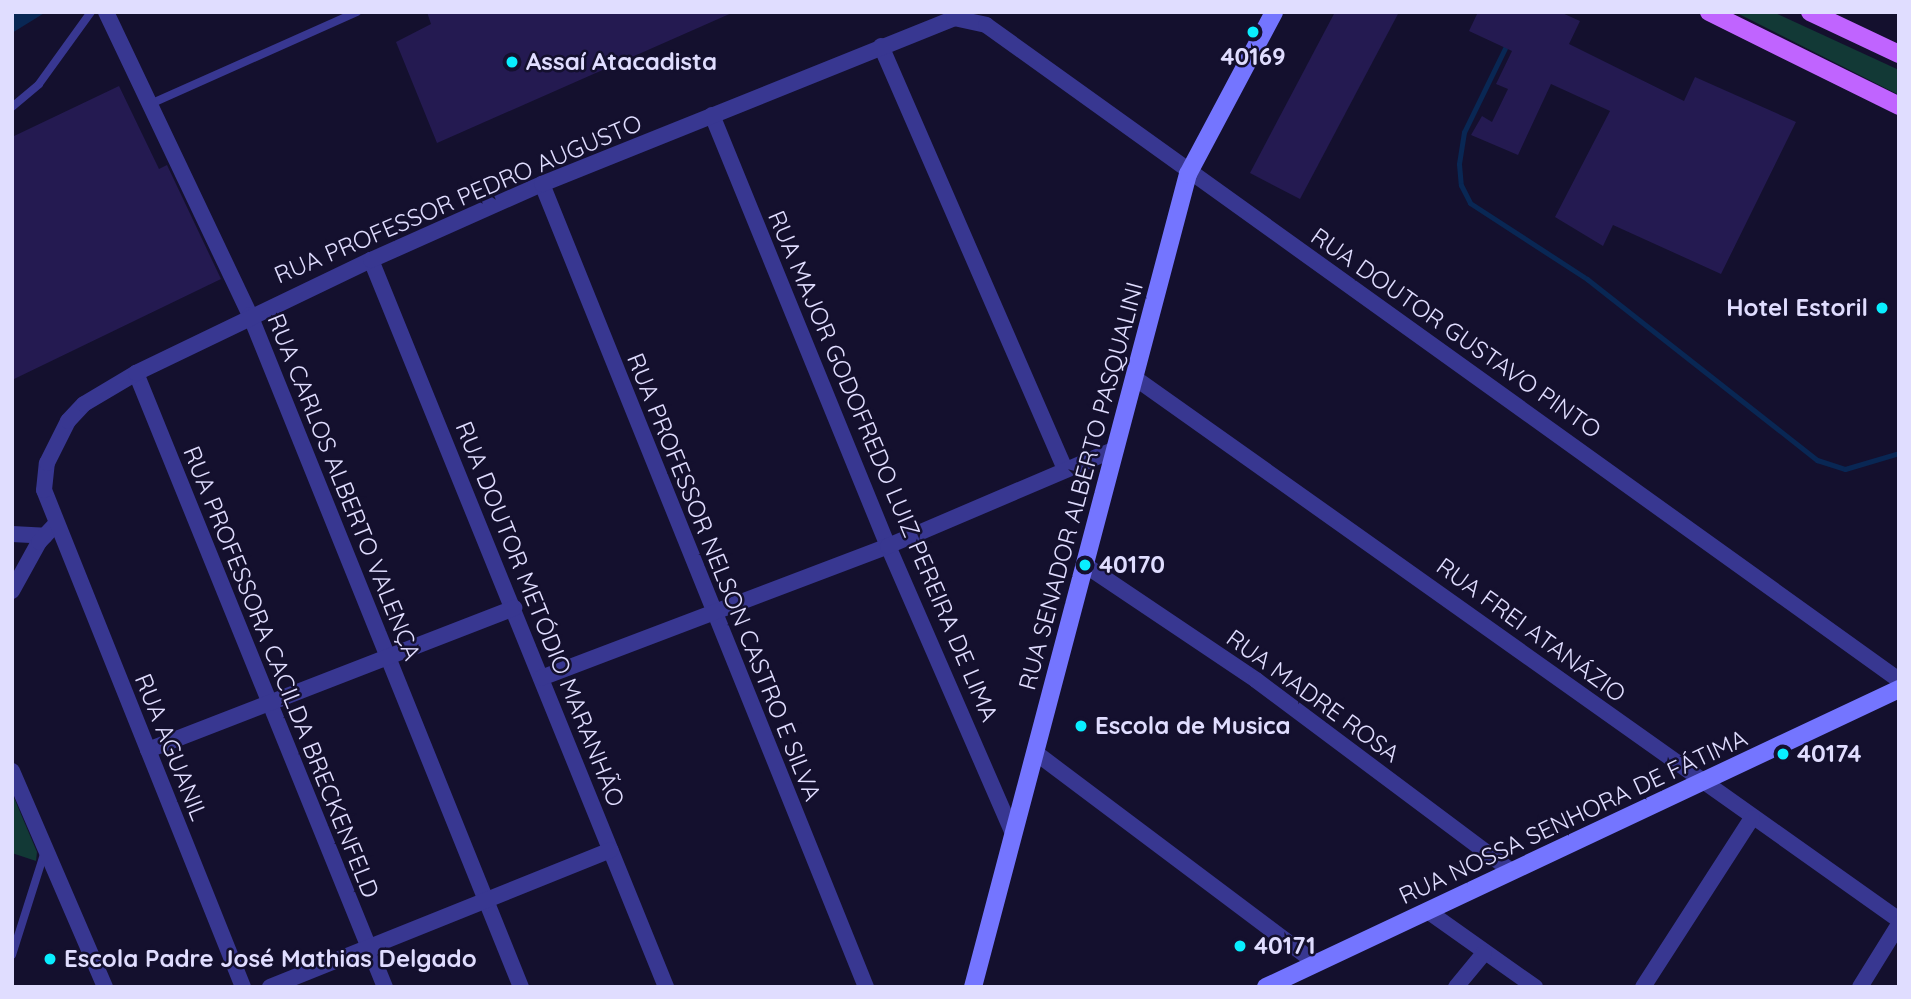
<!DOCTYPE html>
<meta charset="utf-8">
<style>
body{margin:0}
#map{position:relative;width:1911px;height:999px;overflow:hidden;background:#14102e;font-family:Quicksand,sans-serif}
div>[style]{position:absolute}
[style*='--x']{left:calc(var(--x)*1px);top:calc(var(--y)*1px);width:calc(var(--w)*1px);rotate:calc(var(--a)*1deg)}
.green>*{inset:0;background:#123936}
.water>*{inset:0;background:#092754}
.stream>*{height:5px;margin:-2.5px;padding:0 2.5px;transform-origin:2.5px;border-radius:2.5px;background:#092754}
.building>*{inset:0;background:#241a51}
.lane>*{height:8px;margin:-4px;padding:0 4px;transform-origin:4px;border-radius:4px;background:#383791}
.street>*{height:16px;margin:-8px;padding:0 8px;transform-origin:8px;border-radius:8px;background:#383791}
.secondary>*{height:18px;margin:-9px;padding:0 9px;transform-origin:9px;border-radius:9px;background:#7475ff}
.primary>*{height:18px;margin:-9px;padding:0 9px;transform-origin:9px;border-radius:9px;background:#c064ff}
.dots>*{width:19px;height:19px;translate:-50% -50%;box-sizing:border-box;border:4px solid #14102e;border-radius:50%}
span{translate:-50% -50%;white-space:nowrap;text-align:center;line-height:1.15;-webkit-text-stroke:5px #14102e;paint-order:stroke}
.poi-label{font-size:24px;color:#e0ddff;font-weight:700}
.left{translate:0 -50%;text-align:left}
.right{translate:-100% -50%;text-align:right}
.street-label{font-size:24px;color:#e0ddff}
.frame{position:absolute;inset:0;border:14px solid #e0ddff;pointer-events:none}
</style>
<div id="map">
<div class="green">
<i style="clip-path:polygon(1735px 12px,1773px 12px,1899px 70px,1899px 95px)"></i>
<i style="clip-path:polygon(12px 793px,37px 852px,36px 861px,12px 853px)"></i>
</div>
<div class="water">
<i style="clip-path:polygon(12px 12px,46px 12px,12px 33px)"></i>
</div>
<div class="stream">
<i style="--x:1507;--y:44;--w:98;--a:116"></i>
<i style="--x:1464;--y:132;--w:32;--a:99"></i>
<i style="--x:1459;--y:164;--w:21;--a:85"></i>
<i style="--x:1461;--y:185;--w:20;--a:63"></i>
<i style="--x:1470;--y:203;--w:140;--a:33"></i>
<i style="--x:1587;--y:279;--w:293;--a:38.2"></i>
<i style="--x:1817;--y:460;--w:29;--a:18"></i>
<i style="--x:1845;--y:469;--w:56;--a:-16.5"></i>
</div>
<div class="building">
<i style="clip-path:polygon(427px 12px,734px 12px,437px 143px,396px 42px,431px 24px)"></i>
<i style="clip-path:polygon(1335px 12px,1399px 12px,1300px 199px,1250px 173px)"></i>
<i style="clip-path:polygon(1478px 12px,1560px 12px,1580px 21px,1569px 44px,1684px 101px,1695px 77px,1796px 122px,1721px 274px,1613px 225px,1603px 246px,1555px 217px,1610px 111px,1551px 84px,1518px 155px,1471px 135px,1482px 116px,1492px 122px,1508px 89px,1496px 84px,1512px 51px,1469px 31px)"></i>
<i style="clip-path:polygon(119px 86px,159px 169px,167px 165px,221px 279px,12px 380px,12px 137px)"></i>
</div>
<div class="lane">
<i style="--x:148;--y:105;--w:229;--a:-24"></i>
<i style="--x:12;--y:107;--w:35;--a:-40"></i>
<i style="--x:39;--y:84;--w:89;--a:-54.2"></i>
<i style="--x:12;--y:955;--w:109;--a:-72.4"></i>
</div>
<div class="street">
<i style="--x:106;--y:12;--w:335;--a:64.6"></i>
<i style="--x:250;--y:315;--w:725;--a:68.04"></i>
<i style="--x:881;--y:46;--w:461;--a:66.5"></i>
<i style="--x:712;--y:115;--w:466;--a:67.8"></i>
<i style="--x:888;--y:546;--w:314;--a:66.5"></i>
<i style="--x:542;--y:184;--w:866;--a:68.03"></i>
<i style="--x:371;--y:260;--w:785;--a:67.91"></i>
<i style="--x:136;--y:373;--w:663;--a:67.93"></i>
<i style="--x:1135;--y:378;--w:937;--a:35.35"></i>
<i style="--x:12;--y:534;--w:33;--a:3"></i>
<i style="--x:1085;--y:565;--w:206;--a:33.9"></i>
<i style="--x:1256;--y:680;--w:317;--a:36.8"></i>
<i style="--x:12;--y:591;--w:56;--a:-61.1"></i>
<i style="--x:39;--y:542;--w:23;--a:-47"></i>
<i style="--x:541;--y:678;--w:371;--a:-20.8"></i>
<i style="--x:888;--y:546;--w:247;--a:-23.1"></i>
<i style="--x:148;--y:750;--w:393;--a:-21.2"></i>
<i style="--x:1036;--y:753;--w:350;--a:36.9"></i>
<i style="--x:12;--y:771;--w:235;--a:66.7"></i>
<i style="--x:1429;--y:912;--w:130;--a:35.3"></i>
<i style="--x:243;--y:987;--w:535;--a:-111.82"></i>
<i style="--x:44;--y:490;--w:27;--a:-84"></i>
<i style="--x:47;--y:463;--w:47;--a:-63.4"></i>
<i style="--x:68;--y:421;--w:23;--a:-47"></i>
<i style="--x:84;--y:404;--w:61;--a:-30.8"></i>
<i style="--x:136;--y:373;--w:261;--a:-25.7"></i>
<i style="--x:371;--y:260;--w:187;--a:-24"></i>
<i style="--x:542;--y:184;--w:444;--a:-21.9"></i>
<i style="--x:954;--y:18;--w:33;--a:12"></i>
<i style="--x:986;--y:25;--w:1124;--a:35.66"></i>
<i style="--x:270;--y:987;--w:367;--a:-21.9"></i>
<i style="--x:1456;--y:987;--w:44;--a:-50.5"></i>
<i style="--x:1643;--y:987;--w:201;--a:-57.2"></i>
<i style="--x:1860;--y:987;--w:74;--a:-58.2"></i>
</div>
<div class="secondary">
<i style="--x:973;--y:987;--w:841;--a:-75.19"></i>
<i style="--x:1188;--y:174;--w:183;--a:-62"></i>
<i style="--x:1266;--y:987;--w:700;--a:-25.21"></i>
</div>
<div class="primary">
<i style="--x:1709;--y:12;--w:212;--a:26.3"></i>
<i style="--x:1810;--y:12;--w:98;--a:25.3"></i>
</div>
<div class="dots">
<i style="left:1253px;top:32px;background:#09eeff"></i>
<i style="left:512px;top:62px;background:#09eeff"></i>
<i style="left:1882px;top:308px;background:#09eeff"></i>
<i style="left:1085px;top:565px;background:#09eeff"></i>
<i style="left:1081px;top:726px;background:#09eeff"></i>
<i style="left:1783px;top:754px;background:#09eeff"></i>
<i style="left:1240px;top:946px;background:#09eeff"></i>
<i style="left:50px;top:959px;background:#09eeff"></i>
</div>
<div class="poi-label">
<span style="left:1253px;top:57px">40169</span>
<span class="left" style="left:526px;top:62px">Assaí Atacadista</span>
<span class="right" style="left:1868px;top:308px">Hotel Estoril</span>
<span class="left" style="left:1099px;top:565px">40170</span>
<span class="left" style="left:1095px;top:726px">Escola de Musica</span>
<span class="left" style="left:1797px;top:754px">40174</span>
<span class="left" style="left:1254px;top:946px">40171</span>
<span class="left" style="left:64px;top:959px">Escola Padre José Mathias Delgado</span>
</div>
<div class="street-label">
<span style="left:458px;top:199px;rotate:-23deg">RUA PROFESSOR PEDRO AUGUSTO</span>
<span style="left:1456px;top:333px;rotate:35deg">RUA DOUTOR GUSTAVO PINTO</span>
<span style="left:883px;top:466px;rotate:67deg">RUA MAJOR GODOFREDO LUIZ PEREIRA DE LIMA</span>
<span style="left:1081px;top:486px;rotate:-75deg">RUA SENADOR ALBERTO PASQUALINI</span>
<span style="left:344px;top:487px;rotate:68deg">RUA CARLOS ALBERTO VALENÇA</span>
<span style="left:724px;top:577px;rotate:68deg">RUA PROFESSOR NELSON CASTRO E SILVA</span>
<span style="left:540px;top:614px;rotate:68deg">RUA DOUTOR METÓDIO MARANHÃO</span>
<span style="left:1531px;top:630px;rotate:36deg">RUA FREI ATANÁZIO</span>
<span style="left:281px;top:672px;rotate:68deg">RUA PROFESSORA CACILDA BRECKENFELD</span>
<span style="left:1313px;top:696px;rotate:36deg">RUA MADRE ROSA</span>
<span style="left:171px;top:747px;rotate:68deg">RUA AGUANIL</span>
<span style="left:1573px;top:817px;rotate:-25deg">RUA NOSSA SENHORA DE FÁTIMA</span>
</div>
<div class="frame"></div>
</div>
